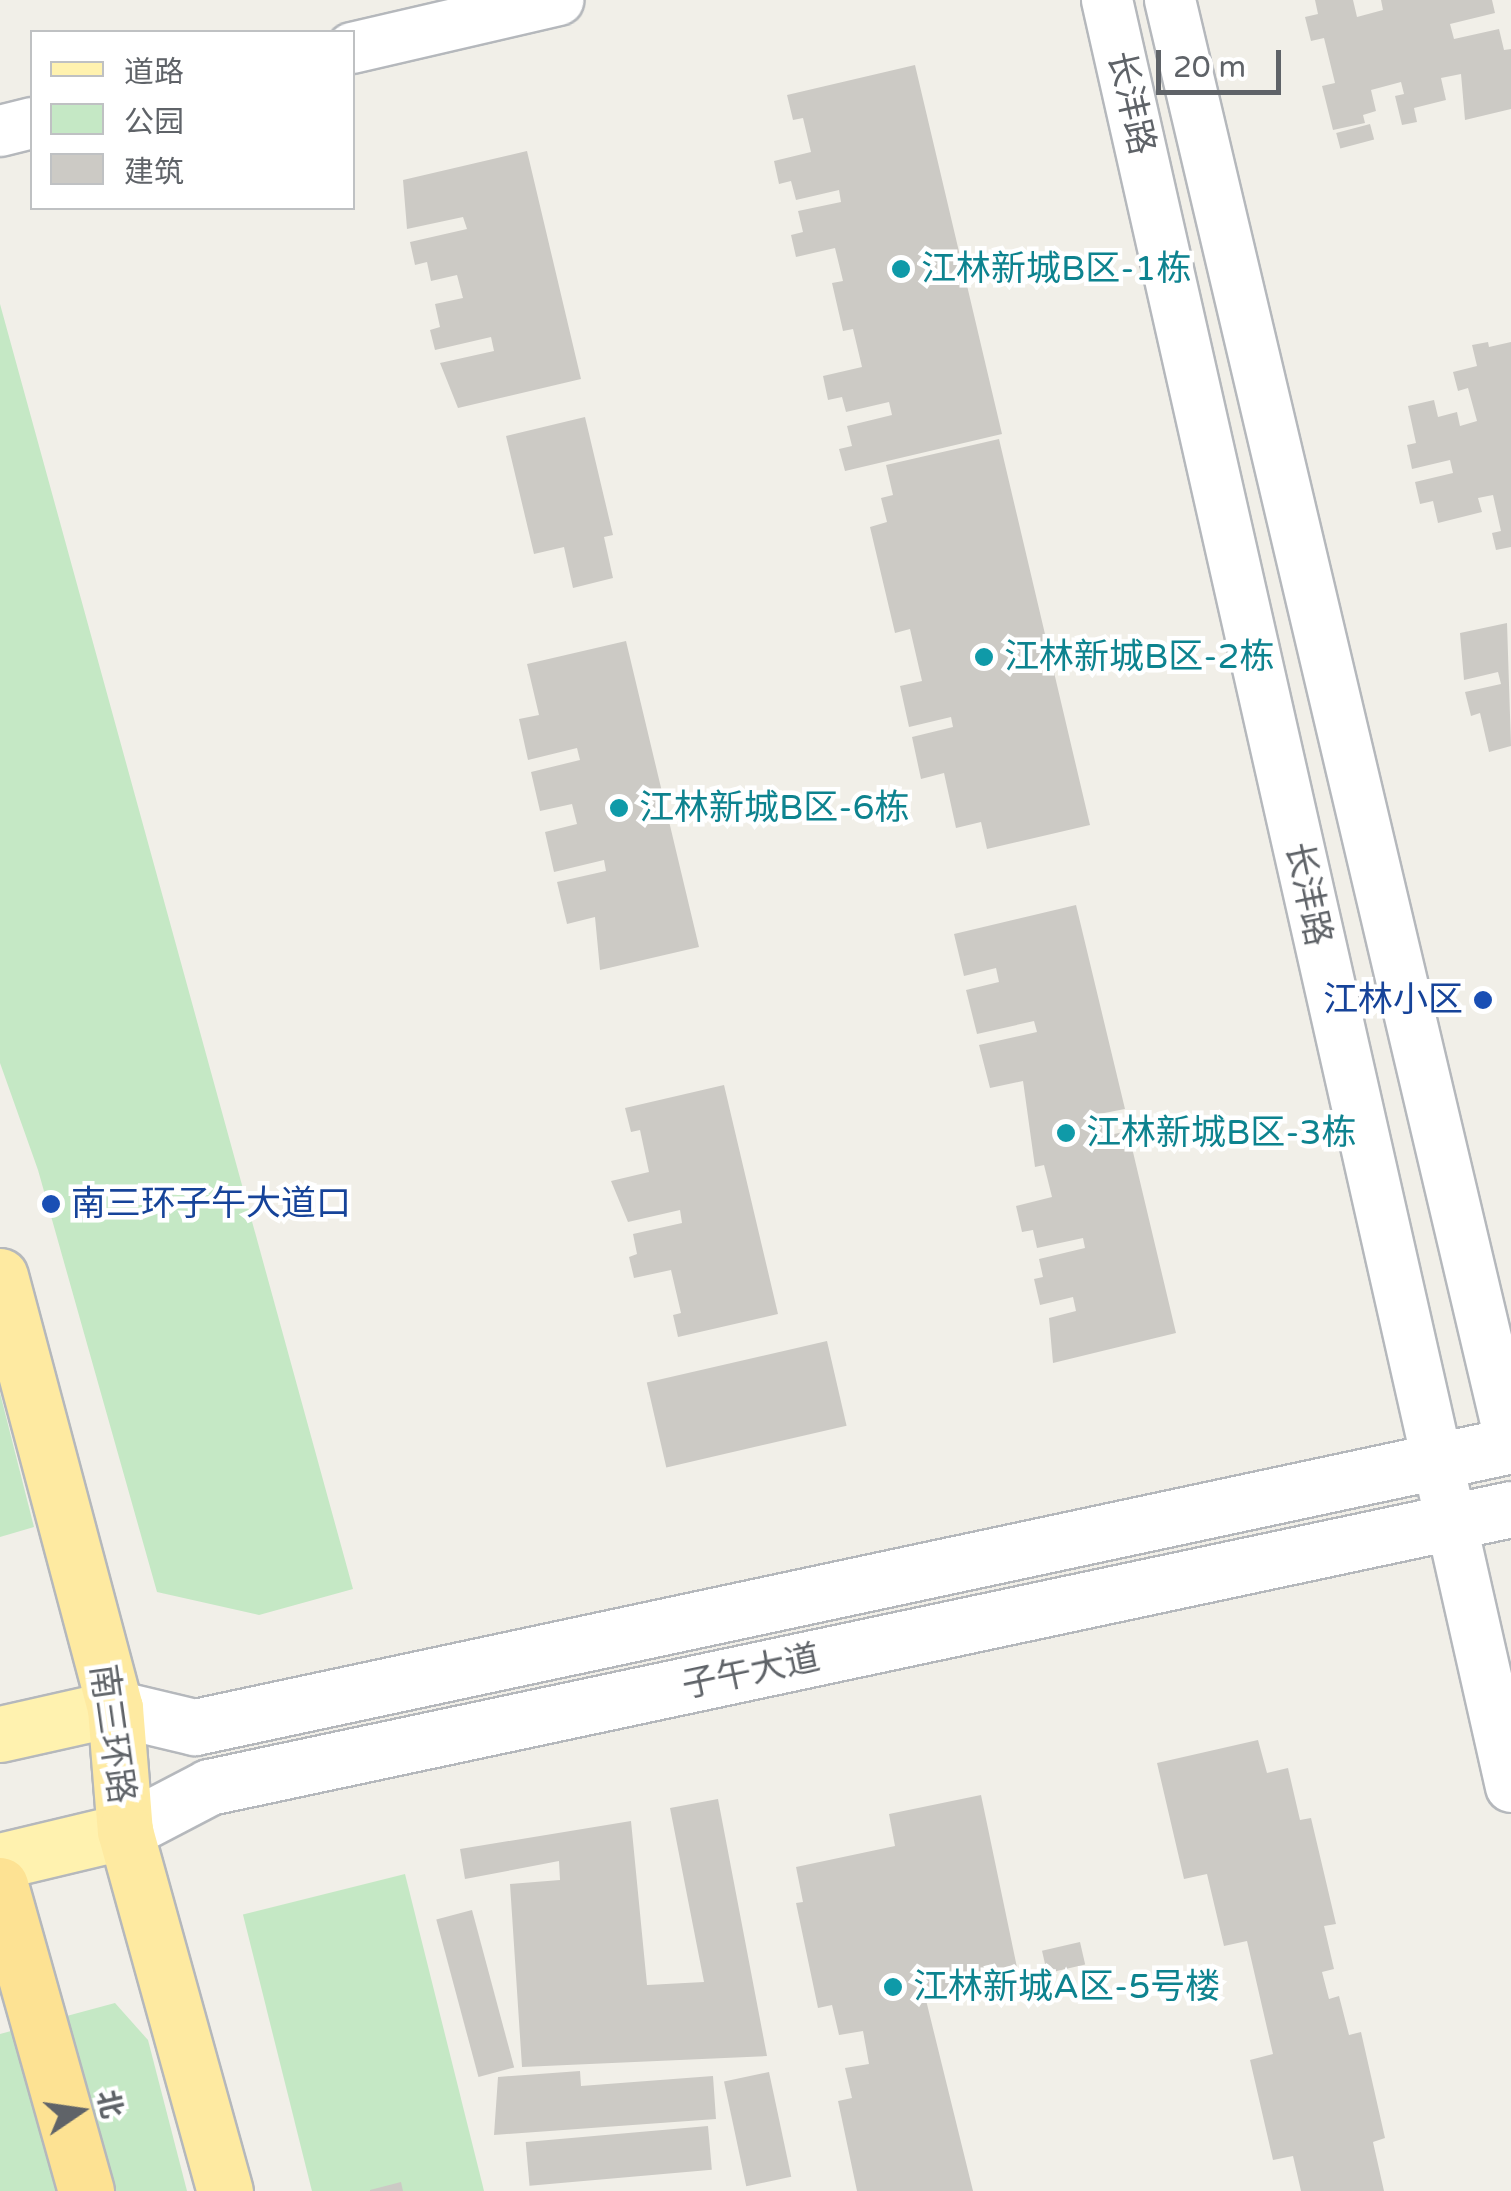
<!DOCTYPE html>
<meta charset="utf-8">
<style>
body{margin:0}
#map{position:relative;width:1511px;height:2191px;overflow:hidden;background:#f1efe8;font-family:"Varela Round","Noto Sans SC",sans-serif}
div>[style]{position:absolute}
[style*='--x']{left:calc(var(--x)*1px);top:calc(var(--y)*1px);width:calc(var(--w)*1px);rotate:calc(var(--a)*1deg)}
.green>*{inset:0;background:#c5e8c5;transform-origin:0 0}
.building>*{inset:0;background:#cccac5;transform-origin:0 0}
.roads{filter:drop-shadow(2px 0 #b5b8bc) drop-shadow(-2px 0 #b5b8bc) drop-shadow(0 2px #b5b8bc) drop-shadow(0 -2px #b5b8bc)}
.tertiary>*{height:50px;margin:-25px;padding:0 25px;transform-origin:25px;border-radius:25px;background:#fff}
.secondary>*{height:55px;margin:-27.5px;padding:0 27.5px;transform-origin:27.5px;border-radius:27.5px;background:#fff}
.primary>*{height:55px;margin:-27.5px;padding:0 27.5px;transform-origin:27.5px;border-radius:27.5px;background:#fff2af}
.trunk>*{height:55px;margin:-27.5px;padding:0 27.5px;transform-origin:27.5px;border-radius:27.5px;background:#feeaa1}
.motorway>*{height:55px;margin:-27.5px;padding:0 27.5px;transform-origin:27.5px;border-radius:27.5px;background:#fde293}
.dots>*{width:28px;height:28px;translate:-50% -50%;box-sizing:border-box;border:5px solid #fff;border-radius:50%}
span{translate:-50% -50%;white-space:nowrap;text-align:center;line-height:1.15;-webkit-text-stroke:9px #fff;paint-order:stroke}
.street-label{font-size:35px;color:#5f6368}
.culture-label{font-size:35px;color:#0d838f}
.left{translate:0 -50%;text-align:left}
.transit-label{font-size:35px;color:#164399}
.right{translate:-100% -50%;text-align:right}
.legend{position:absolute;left:30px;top:30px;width:325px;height:180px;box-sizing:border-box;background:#fff;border:2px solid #bfc1c3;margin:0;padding:12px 18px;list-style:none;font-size:30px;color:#5f6368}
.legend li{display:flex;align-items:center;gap:20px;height:50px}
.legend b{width:50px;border:2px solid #bfc1c3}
.north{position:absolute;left:30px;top:2061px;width:100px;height:100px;-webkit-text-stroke:8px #fff;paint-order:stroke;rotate:77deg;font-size:28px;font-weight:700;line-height:40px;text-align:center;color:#5f6368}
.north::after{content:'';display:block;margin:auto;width:35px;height:45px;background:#5f6368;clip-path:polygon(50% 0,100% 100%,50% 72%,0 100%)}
.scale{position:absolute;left:1156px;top:50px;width:125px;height:45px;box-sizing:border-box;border:5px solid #5f6368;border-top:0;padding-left:12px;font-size:30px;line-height:35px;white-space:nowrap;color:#5f6368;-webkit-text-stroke:8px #fff;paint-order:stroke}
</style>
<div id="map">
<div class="green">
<i style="clip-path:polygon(0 304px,353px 1589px,259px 1615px,157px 1592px,38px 1170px,0 1063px)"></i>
<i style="clip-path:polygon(0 1393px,34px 1527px,0 1537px)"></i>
<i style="left:405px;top:1874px;width:327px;height:167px;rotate:76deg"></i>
<i style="clip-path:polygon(115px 2003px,148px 2040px,187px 2191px,0 2191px,0 2034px)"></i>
</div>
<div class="building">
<i style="clip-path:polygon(1315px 0,1353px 0,1357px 17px,1383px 10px,1381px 0,1492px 0,1495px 13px,1450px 24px,1454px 39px,1499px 29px,1504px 50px,1511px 49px,1511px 109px,1465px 120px,1461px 74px,1441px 78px,1446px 100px,1414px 108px,1417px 122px,1402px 125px,1395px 96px,1404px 94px,1401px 82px,1371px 90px,1376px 111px,1363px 115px,1365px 123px,1333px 130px,1322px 86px,1335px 83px,1324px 38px,1311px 41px,1305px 17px,1318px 14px)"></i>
<i style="clip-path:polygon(915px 65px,1002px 434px,845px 471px,839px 449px,852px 446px,847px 426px,892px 415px,889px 402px,846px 412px,842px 397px,828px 400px,823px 376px,862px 367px,853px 329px,843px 331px,832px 283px,843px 281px,835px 248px,796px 257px,791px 235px,803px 232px,798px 211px,841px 202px,839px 190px,796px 200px,791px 181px,779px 184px,774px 161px,811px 152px,803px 118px,793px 120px,787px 95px)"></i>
<i style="left:1370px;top:124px;width:16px;height:35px;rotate:75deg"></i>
<i style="clip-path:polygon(527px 151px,581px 379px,458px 408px,440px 363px,494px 351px,491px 337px,435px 350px,430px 330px,440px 327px,435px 304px,463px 298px,457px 275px,431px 281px,427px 262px,415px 265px,410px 242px,467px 229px,463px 217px,407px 229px,403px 180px)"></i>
<i style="clip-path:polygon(1488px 342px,1489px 347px,1511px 342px,1511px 547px,1496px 550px,1492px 533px,1501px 531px,1493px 495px,1478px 498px,1482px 512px,1438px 523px,1433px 501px,1420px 504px,1415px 482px,1453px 473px,1450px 460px,1412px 469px,1407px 445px,1416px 443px,1408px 406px,1434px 400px,1438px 417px,1457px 412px,1460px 426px,1477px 421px,1468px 388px,1458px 391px,1453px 372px,1477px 366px,1472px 345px)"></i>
<i style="clip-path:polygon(585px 417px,613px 535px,604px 537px,613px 578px,573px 588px,564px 547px,534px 554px,506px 436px)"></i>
<i style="clip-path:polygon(999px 439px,1090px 825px,987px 849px,981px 822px,956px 828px,944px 773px,921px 779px,912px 737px,953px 727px,951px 717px,909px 727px,900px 686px,922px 681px,910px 629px,895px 633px,870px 527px,887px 522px,881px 498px,893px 495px,886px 465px)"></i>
<i style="clip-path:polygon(1507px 623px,1511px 746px,1489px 752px,1480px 713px,1471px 716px,1465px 692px,1501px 684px,1498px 672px,1464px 680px,1460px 633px)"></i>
<i style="clip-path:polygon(626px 641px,699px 947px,600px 970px,595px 917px,567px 924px,557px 882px,606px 871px,604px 860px,554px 872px,545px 832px,577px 824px,572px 804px,540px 811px,531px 772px,580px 760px,577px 748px,528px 760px,519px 719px,539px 715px,527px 664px)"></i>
<i style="clip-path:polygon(1076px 905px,1125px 1109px,1099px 1114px,1105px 1136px,1128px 1131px,1176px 1333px,1053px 1363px,1049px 1318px,1076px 1311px,1073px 1297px,1040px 1305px,1034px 1279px,1043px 1277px,1039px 1259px,1085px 1248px,1083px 1238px,1037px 1248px,1033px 1230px,1022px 1232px,1016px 1206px,1052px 1197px,1044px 1165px,1035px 1167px,1023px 1081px,990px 1088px,979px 1045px,1037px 1032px,1034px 1021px,977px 1034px,966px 990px,999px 982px,996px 968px,964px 976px,954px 934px)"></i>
<i style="clip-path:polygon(724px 1085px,778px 1314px,678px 1337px,673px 1315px,681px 1313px,671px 1270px,634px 1278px,629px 1257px,637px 1254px,633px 1234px,682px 1223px,680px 1210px,628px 1222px,611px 1181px,649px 1172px,640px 1130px,631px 1132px,625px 1108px)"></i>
<i style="left:827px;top:1341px;width:87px;height:185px;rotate:77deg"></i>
<i style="clip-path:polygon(1258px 1740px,1267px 1773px,1288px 1768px,1300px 1820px,1311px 1818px,1336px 1924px,1324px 1926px,1334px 1969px,1322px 1972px,1329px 1999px,1339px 1996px,1349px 2035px,1361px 2032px,1385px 2138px,1373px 2142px,1384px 2191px,1301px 2191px,1293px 2156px,1273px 2160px,1250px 2060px,1273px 2054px,1247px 1941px,1224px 1946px,1207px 1874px,1184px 1879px,1157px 1763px)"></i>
<i style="clip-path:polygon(981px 1795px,1019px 1977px,925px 1996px,973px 2191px,857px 2191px,838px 2101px,852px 2098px,845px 2068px,869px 2064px,863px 2031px,839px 2035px,832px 2005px,818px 2008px,796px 1903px,803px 1902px,796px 1867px,895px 1846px,889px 1814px)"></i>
<i style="clip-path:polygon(718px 1799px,767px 2056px,522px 2067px,510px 1884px,560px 1880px,559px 1861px,465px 1879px,460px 1849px,631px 1821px,647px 1985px,704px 1982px,670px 1808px)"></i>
<i style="left:472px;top:1910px;width:163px;height:37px;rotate:75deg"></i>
<i style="left:1080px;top:1942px;width:23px;height:39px;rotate:77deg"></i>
<i style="clip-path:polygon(580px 2071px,581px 2086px,713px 2076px,716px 2119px,494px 2135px,498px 2077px)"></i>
<i style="left:769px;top:2072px;width:107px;height:46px;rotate:78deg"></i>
<i style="left:708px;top:2126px;width:44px;height:183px;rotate:85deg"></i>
<i style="clip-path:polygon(401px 2182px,403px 2191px,370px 2191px,370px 2190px)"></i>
</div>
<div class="roads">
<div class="tertiary">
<i style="--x:1107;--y:0;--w:1832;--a:77.26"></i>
<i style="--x:1170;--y:0;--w:1484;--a:76.71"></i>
<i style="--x:352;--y:48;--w:212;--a:-13.1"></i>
<i style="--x:0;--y:131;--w:33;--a:-14"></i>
</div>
<div class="secondary">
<i style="--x:115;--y:1708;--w:82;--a:13.4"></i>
<i style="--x:195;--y:1727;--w:1346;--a:-12.09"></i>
<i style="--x:125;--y:1831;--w:95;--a:-27.6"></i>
<i style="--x:209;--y:1787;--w:1331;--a:-12.05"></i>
</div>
<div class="primary">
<i style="--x:0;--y:1734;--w:118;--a:-12.7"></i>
<i style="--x:0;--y:1861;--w:129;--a:-13.5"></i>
</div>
<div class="trunk">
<i style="--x:0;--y:1276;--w:447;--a:75.1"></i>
<i style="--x:115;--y:1708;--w:123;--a:85.4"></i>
<i style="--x:125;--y:1831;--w:374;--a:74.5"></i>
</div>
<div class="motorway">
<i style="--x:0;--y:1885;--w:318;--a:74.3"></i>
</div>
</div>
<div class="dots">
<i style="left:901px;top:269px;background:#0f9aa8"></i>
<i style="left:984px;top:657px;background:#0f9aa8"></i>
<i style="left:619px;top:808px;background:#0f9aa8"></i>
<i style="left:1483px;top:1000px;background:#1a4fb4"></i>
<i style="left:1066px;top:1133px;background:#0f9aa8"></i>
<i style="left:51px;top:1204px;background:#1a4fb4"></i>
<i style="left:893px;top:1987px;background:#0f9aa8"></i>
</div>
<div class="street-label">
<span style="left:1131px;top:103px;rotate:77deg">长沣路</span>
<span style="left:1308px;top:894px;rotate:78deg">长沣路</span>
<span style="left:751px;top:1672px;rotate:-12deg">子午大道</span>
<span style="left:112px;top:1734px;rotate:82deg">南三环路</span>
</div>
<div class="culture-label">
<span class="left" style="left:921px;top:269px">江林新城B区-1栋</span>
<span class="left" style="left:1004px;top:657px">江林新城B区-2栋</span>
<span class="left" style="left:639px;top:808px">江林新城B区-6栋</span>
<span class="left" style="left:1086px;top:1133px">江林新城B区-3栋</span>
<span class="left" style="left:913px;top:1987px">江林新城A区-5号楼</span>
</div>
<div class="transit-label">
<span class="right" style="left:1463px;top:1000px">江林小区</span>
<span class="left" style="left:71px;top:1204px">南三环子午大道口</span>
</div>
<ul class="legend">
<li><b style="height:12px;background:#fff2af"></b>道路</li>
<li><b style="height:28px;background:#c5e8c5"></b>公园</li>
<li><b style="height:28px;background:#cccac5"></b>建筑</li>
</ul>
<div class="north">北</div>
<div class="scale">20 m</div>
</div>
